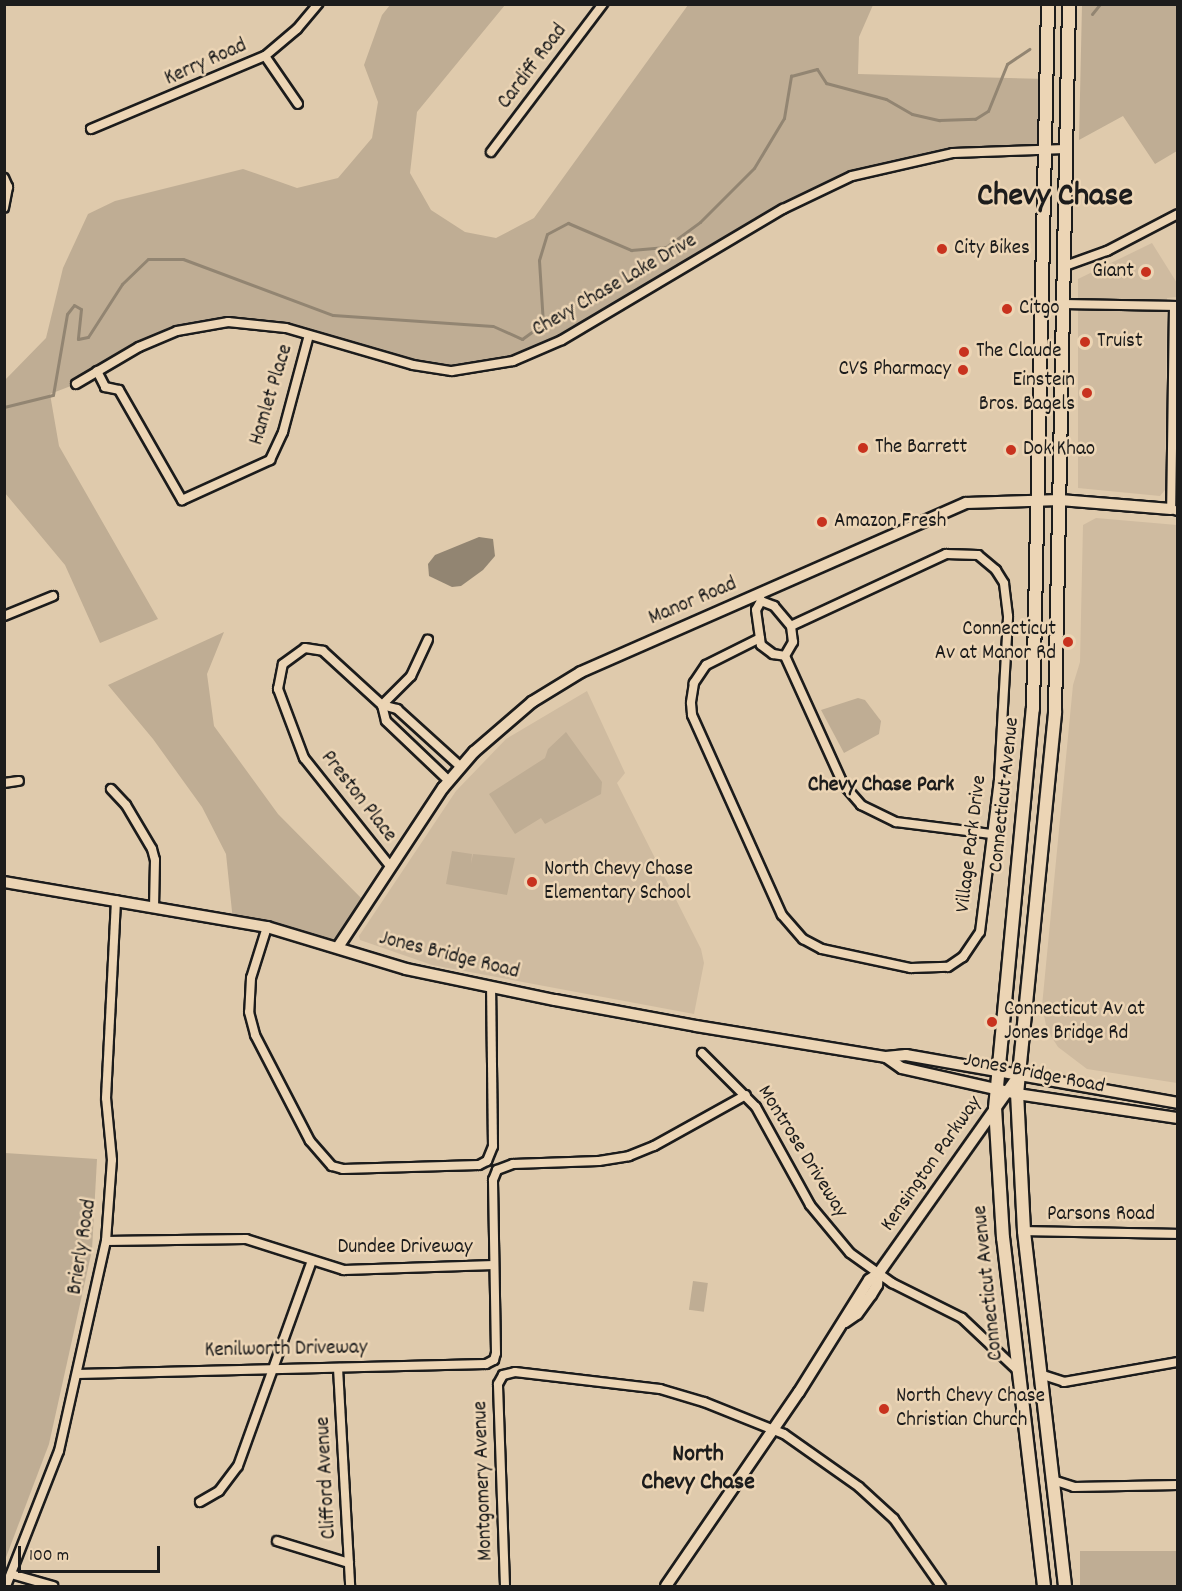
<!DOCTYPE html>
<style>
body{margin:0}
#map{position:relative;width:1182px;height:1591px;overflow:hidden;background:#dfcaac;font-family:Dekko,sans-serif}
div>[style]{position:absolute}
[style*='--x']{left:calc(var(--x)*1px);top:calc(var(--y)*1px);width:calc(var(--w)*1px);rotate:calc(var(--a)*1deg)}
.built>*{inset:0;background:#cfbba0}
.green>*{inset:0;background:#bfad94;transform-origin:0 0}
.water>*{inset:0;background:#928572}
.stream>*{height:3px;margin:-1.5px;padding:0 1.5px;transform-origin:1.5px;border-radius:1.5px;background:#928572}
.roads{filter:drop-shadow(2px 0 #1c1c1c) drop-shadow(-2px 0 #1c1c1c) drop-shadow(0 2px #1c1c1c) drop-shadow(0 -2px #1c1c1c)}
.street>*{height:8px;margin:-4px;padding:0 4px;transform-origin:4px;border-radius:4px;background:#ecd5b5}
.secondary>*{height:10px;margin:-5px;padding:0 5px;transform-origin:5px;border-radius:5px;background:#ecd5b5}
.primary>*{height:12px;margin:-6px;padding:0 6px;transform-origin:6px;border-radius:6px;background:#ecd5b5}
.dots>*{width:16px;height:16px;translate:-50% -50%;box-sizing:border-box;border:3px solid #ecd5b5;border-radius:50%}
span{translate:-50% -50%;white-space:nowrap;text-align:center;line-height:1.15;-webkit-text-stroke:5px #ecd5b5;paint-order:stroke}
.street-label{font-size:21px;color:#1c1c1c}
.poi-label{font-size:21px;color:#1c1c1c}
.left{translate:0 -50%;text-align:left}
.right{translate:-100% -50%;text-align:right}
.neighbourhood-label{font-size:22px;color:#1c1c1c;font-weight:700}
.quarter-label{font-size:24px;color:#1c1c1c;font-weight:700}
.town-label{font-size:33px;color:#1c1c1c;font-weight:700}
.frame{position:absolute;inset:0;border:6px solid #1c1c1c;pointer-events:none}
.scale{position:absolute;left:18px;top:1546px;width:142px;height:27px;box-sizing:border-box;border:3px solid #1c1c1c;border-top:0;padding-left:8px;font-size:18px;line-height:21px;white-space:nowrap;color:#1c1c1c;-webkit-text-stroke:4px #ecd5b5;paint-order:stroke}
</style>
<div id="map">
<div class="built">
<i style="clip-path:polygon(1152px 243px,1177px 283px,1177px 297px,1167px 298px,1165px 490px,1160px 496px,1078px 488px,1078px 279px)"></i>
<i style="clip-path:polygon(1096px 518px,1177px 525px,1177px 1083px,1087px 1069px,1058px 1047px,1047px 1030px,1042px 1006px,1073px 685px,1080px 662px,1083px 525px)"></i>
<i style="clip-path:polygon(587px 691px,625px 773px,617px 783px,701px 949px,704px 963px,694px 1014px,432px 965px,360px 940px,359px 936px,456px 791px,506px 739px)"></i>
</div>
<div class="green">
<i style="clip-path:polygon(390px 5px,505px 5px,417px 112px,410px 173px,431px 210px,465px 232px,496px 238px,534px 218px,688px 5px,873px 5px,859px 37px,858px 74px,1047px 79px,1044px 149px,1001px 150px,903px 162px,816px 191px,533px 354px,452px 371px,413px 365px,286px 328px,205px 325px,139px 347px,76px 384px,50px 394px,59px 446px,158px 619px,100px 643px,65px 565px,5px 493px,5px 380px,46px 338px,63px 268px,88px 214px,115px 201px,243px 169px,297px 188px,338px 178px,372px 138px,378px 102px,364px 65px,382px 15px)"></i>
<i style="clip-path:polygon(1082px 5px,1177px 5px,1177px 151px,1155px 164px,1123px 116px,1079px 140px)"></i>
<i style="clip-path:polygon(224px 632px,207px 674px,214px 726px,278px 814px,366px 903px,338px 947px,233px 921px,226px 854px,202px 807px,153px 739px,108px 685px)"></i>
<i style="clip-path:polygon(858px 698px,865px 700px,881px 721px,879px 734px,844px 753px,821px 710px)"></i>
<i style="clip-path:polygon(566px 732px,602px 782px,601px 794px,545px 824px,541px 818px,515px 834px,489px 794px,545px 758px,548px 749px)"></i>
<i style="clip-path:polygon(452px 851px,472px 854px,471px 864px,473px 854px,515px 858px,507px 895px,446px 884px)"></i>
<i style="clip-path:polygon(5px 1153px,97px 1159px,92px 1250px,49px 1444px,5px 1560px)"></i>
<i style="left:693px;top:1281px;width:15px;height:29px;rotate:8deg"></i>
<i style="left:1177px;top:1551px;width:35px;height:97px;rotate:90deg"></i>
</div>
<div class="water">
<i style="clip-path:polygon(479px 537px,493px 539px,495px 556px,483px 570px,461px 586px,452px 587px,429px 576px,428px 564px,435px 555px)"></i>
</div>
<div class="stream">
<i style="--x:1092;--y:14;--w:13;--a:-51"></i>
<i style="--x:4;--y:407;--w:50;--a:-13.8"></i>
<i style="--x:53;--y:395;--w:82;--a:-80.2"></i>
<i style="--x:67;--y:314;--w:11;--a:-52"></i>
<i style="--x:74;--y:305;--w:8;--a:30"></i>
<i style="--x:81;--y:309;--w:30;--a:96"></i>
<i style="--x:78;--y:339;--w:10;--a:-11"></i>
<i style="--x:88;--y:337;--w:63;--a:-57.3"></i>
<i style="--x:122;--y:284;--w:36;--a:-44"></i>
<i style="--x:148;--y:259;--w:35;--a:0"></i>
<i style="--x:183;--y:259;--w:160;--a:20.5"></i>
<i style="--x:333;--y:315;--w:160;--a:3.9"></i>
<i style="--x:493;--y:326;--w:32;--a:24"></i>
<i style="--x:522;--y:339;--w:26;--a:-36"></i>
<i style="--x:543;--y:324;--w:64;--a:-93.6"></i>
<i style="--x:539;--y:260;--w:27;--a:-73"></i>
<i style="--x:547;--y:234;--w:24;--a:-28"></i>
<i style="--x:568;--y:223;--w:69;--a:23.2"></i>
<i style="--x:631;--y:250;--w:35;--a:-5"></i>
<i style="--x:666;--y:247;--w:42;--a:-36.3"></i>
<i style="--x:700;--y:222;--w:76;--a:-45"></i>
<i style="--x:754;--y:168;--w:58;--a:-59"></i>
<i style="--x:784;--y:118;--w:43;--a:-80.5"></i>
<i style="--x:791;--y:76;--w:27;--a:-15"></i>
<i style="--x:817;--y:69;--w:17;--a:57"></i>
<i style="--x:826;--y:83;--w:62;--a:14.9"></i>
<i style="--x:886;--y:99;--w:30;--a:30"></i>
<i style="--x:912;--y:114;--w:28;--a:13"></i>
<i style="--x:939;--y:120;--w:36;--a:-2"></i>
<i style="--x:975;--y:119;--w:15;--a:-32"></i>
<i style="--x:988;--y:111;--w:51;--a:-68"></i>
<i style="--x:1007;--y:64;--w:27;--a:-34"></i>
</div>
<div class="roads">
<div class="street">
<i style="--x:265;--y:56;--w:58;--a:55.5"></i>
<i style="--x:91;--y:129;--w:189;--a:-22.8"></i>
<i style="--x:265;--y:56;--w:42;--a:-40.2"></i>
<i style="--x:297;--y:29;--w:33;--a:-50"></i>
<i style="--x:491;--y:152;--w:186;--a:-52.9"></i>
<i style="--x:4;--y:178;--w:10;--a:66"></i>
<i style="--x:8;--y:187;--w:21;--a:101"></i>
<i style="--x:1065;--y:266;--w:45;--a:-19.7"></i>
<i style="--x:1107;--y:251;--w:80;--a:-27.5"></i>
<i style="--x:1063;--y:304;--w:115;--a:1"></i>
<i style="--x:1174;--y:306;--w:203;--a:90.8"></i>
<i style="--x:1171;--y:509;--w:7;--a:16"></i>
<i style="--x:97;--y:371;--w:18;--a:63"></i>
<i style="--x:105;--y:387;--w:14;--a:12"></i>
<i style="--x:119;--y:390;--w:127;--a:60.2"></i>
<i style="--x:182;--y:500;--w:97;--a:-24.4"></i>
<i style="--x:270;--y:460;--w:31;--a:-65"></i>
<i style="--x:283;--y:432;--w:100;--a:-75"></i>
<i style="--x:76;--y:384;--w:73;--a:-30.4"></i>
<i style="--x:139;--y:347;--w:41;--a:-22.8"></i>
<i style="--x:177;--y:331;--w:52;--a:-10"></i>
<i style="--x:228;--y:322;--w:58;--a:5.9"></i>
<i style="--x:286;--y:328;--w:132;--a:16.2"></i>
<i style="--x:413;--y:365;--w:39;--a:9"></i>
<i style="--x:452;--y:371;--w:62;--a:-9.3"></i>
<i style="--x:513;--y:361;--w:53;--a:-23.2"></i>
<i style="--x:562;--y:340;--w:257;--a:-30.7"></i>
<i style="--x:783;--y:209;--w:76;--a:-25.6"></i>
<i style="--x:852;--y:176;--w:104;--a:-12.8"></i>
<i style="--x:953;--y:153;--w:112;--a:-2"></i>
<i style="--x:759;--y:594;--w:7;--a:74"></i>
<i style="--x:761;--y:601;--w:10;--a:119"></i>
<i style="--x:756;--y:610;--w:35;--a:82"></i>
<i style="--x:761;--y:645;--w:15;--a:37"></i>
<i style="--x:773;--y:654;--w:12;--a:9"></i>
<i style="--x:761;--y:601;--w:14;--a:21"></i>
<i style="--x:774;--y:606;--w:26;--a:50"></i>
<i style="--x:791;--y:626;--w:16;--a:83"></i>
<i style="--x:793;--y:642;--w:16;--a:120"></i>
<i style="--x:4;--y:616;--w:53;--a:-22.2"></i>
<i style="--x:760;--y:638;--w:60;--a:153.4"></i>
<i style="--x:706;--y:665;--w:22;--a:124"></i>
<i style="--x:694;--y:683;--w:20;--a:99"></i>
<i style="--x:691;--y:703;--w:12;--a:85"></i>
<i style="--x:692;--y:715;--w:219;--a:65.8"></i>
<i style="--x:782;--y:915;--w:32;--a:49"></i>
<i style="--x:803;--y:939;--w:21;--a:28"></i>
<i style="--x:822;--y:949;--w:91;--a:12.1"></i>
<i style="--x:911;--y:968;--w:37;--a:-2"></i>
<i style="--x:948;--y:967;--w:18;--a:-34"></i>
<i style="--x:963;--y:957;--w:30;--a:-56"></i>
<i style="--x:980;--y:932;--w:154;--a:-82.9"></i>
<i style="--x:999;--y:779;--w:163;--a:-86.8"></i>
<i style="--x:1008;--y:616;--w:33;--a:-97"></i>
<i style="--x:1004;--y:583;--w:15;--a:-122"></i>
<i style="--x:996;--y:570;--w:23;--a:-140"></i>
<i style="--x:978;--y:555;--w:32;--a:-178"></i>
<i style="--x:946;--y:554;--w:171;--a:155.1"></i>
<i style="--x:785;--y:656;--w:141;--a:65.6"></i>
<i style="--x:843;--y:784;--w:28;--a:49"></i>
<i style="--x:861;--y:805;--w:39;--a:26"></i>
<i style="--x:896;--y:822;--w:96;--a:7.2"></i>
<i style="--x:382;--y:705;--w:16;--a:76"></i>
<i style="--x:386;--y:721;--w:87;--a:43.6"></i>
<i style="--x:382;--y:705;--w:41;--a:-45"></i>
<i style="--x:411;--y:676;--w:40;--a:-65"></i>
<i style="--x:4;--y:783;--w:15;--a:-8"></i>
<i style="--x:111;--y:789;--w:22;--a:47"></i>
<i style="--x:126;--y:805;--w:51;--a:59.4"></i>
<i style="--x:152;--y:849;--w:11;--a:75"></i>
<i style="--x:155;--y:860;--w:46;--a:91.2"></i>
<i style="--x:390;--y:866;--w:138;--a:-128.5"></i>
<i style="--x:304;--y:758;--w:74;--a:-110.6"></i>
<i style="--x:278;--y:689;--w:25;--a:-79"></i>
<i style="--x:283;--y:664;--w:27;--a:-36"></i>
<i style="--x:305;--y:648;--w:18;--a:9"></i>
<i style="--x:323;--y:651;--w:80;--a:42.5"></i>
<i style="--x:382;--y:705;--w:16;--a:15"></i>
<i style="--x:397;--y:709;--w:86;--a:42.2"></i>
<i style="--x:267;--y:927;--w:53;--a:107.4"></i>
<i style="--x:251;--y:978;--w:34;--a:93"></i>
<i style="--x:249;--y:1012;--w:24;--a:75"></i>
<i style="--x:255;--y:1035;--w:119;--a:62.6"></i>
<i style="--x:310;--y:1141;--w:33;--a:49"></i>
<i style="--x:332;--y:1166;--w:11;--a:15"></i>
<i style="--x:343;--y:1169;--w:136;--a:-1.7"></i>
<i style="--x:479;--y:1165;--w:9;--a:-27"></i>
<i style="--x:487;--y:1161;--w:16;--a:-68"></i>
<i style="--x:493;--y:1146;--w:158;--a:-90.7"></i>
<i style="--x:702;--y:1053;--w:76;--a:45"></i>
<i style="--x:756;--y:1107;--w:112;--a:61.1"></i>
<i style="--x:810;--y:1205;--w:62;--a:50.2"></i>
<i style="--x:850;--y:1253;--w:52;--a:35.5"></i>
<i style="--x:892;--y:1283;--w:78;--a:26.6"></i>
<i style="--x:962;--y:1318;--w:76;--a:43.4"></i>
<i style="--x:1024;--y:1231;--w:154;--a:1.1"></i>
<i style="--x:106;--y:1241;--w:140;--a:-0.8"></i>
<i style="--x:246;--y:1239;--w:103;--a:17.6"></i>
<i style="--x:344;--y:1270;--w:150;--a:-1.9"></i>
<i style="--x:338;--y:1368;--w:218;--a:86.8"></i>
<i style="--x:77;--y:1374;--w:409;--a:-1.4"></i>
<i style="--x:486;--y:1364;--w:9;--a:-27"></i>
<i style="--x:494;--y:1360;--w:7;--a:-74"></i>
<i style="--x:496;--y:1353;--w:173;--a:-91"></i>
<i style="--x:493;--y:1180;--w:11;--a:-68"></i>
<i style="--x:497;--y:1170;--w:17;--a:-21"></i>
<i style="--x:513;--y:1164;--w:86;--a:-2"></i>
<i style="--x:599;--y:1161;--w:30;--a:-9"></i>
<i style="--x:629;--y:1156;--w:27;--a:-22"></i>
<i style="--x:654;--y:1146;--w:105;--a:-29"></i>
<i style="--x:1043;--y:1375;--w:22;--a:18"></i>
<i style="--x:1064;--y:1382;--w:116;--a:-10"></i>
<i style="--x:1056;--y:1481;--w:19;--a:18"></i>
<i style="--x:1074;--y:1487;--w:104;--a:-1.1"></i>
<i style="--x:200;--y:1502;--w:22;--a:-30"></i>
<i style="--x:219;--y:1491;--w:31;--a:-53"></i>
<i style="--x:238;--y:1466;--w:218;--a:-70.2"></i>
<i style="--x:277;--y:1541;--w:75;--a:17"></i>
<i style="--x:11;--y:1574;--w:44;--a:15.9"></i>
<i style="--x:6;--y:1586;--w:145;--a:-68.6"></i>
<i style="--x:59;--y:1451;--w:215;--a:-77.4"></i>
<i style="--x:106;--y:1241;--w:81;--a:-85.8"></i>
<i style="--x:112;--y:1160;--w:62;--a:-95.5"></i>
<i style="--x:106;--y:1098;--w:198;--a:-87.1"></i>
<i style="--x:505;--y:1586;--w:202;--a:-92"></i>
<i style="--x:498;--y:1384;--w:10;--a:-61"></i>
<i style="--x:503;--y:1375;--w:12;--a:-14"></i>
<i style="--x:515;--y:1372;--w:146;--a:6.7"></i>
<i style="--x:660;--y:1389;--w:46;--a:16.5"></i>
<i style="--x:704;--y:1402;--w:86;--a:21.8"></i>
<i style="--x:784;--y:1434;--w:92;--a:35.2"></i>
<i style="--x:859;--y:1487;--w:47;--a:42.4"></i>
<i style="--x:894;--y:1519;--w:82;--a:55"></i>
</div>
<div class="secondary">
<i style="--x:4;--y:882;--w:267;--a:9.7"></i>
<i style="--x:267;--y:927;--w:145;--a:16.8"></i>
<i style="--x:406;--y:969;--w:152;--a:11.8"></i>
<i style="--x:555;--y:1000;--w:143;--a:10.4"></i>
<i style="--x:696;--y:1026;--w:193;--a:9.3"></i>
<i style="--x:886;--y:1057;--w:20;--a:-6"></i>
<i style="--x:906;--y:1055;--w:276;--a:10"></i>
<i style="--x:338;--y:947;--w:191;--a:-56.6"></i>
<i style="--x:443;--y:788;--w:48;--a:-49.3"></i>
<i style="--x:474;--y:752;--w:77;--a:-40.8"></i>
<i style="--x:532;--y:702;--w:57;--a:-31.5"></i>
<i style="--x:581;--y:672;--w:420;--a:-23.7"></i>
<i style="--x:966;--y:503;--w:94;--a:-1.8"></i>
<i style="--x:1060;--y:500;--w:111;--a:4.6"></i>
<i style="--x:886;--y:1057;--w:19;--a:35"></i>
<i style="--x:902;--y:1068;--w:118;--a:12.7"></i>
<i style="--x:1017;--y:1094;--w:163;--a:8.5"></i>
<i style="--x:845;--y:1322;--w:14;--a:-34"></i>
<i style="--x:857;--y:1314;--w:24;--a:-54"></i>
<i style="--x:871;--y:1295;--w:12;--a:-59"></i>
<i style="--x:877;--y:1285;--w:11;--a:-85"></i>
<i style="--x:666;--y:1586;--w:235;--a:-55.6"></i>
<i style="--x:799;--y:1392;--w:132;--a:-58"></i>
<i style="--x:869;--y:1280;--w:11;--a:-34"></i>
<i style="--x:878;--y:1274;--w:242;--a:-54.7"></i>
</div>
<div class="primary">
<i style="--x:1044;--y:1586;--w:350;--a:-96.7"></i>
<i style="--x:1003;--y:1238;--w:130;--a:-93.5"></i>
<i style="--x:995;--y:1108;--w:401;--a:-84.6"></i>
<i style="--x:1033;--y:709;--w:705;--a:-88.78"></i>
<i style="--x:1065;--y:1586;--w:357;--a:-96.6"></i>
<i style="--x:1024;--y:1231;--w:137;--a:-92.9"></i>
<i style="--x:1017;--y:1094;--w:383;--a:-84.3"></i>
<i style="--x:1055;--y:713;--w:709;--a:-88.87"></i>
</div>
</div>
<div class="dots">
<i style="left:942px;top:249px;background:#c8321e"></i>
<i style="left:1146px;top:272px;background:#c8321e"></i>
<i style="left:1007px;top:309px;background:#c8321e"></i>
<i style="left:1085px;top:342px;background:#c8321e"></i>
<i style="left:964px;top:352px;background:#c8321e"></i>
<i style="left:963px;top:370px;background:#c8321e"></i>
<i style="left:1087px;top:393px;background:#c8321e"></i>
<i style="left:863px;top:448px;background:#c8321e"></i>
<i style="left:1011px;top:450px;background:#c8321e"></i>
<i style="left:822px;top:522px;background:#c8321e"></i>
<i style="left:1068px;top:642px;background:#c8321e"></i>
<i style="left:532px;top:882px;background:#c8321e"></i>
<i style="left:992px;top:1022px;background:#c8321e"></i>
<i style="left:884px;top:1409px;background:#c8321e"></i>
</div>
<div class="street-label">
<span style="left:206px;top:63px;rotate:-24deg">Kerry Road</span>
<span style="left:533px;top:67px;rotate:-53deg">Cardiff Road</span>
<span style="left:615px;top:286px;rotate:-30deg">Chevy Chase Lake Drive</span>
<span style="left:272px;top:395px;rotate:-73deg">Hamlet Place</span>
<span style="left:693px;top:602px;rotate:-23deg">Manor Road</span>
<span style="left:1005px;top:795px;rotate:-84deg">Connecticut Avenue</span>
<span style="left:358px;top:797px;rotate:52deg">Preston Place</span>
<span style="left:972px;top:844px;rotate:-83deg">Village Park Drive</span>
<span style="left:449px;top:956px;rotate:14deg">Jones Bridge Road</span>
<span style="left:1034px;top:1074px;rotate:11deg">Jones Bridge Road</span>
<span style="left:802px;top:1152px;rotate:58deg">Montrose Driveway</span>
<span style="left:932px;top:1164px;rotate:-55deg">Kensington Parkway</span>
<span style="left:1101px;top:1215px">Parsons Road</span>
<span style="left:83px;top:1247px;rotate:-81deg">Brierly Road</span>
<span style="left:405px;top:1248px">Dundee Driveway</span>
<span style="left:989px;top:1283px;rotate:-96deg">Connecticut Avenue</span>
<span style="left:286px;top:1350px;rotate:-1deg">Kenilworth Driveway</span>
<span style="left:327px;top:1478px;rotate:-93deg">Clifford Avenue</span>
<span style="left:484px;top:1481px;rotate:-92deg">Montgomery Avenue</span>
</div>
<div class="poi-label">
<span class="left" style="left:954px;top:249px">City Bikes</span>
<span class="right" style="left:1134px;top:272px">Giant</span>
<span class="left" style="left:1019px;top:309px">Citgo</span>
<span class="left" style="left:1097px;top:342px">Truist</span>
<span class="left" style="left:976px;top:352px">The Claude</span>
<span class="right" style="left:951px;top:370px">CVS Pharmacy</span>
<span class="right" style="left:1075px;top:393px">Einstein<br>Bros. Bagels</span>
<span class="left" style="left:875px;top:448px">The Barrett</span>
<span class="left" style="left:1023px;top:450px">Dok Khao</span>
<span class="left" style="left:834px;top:522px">Amazon Fresh</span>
<span class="right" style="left:1056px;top:642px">Connecticut<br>Av at Manor Rd</span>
<span class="left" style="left:544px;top:882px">North Chevy Chase<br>Elementary School</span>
<span class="left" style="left:1004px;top:1022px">Connecticut Av at<br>Jones Bridge Rd</span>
<span class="left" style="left:896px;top:1409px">North Chevy Chase<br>Christian Church</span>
</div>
<div class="neighbourhood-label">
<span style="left:881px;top:786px">Chevy Chase Park</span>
</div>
<div class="quarter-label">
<span style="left:698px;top:1470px">North<br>Chevy Chase</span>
</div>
<div class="town-label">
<span style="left:1055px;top:198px">Chevy Chase</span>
</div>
<div class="frame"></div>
<div class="scale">100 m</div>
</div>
